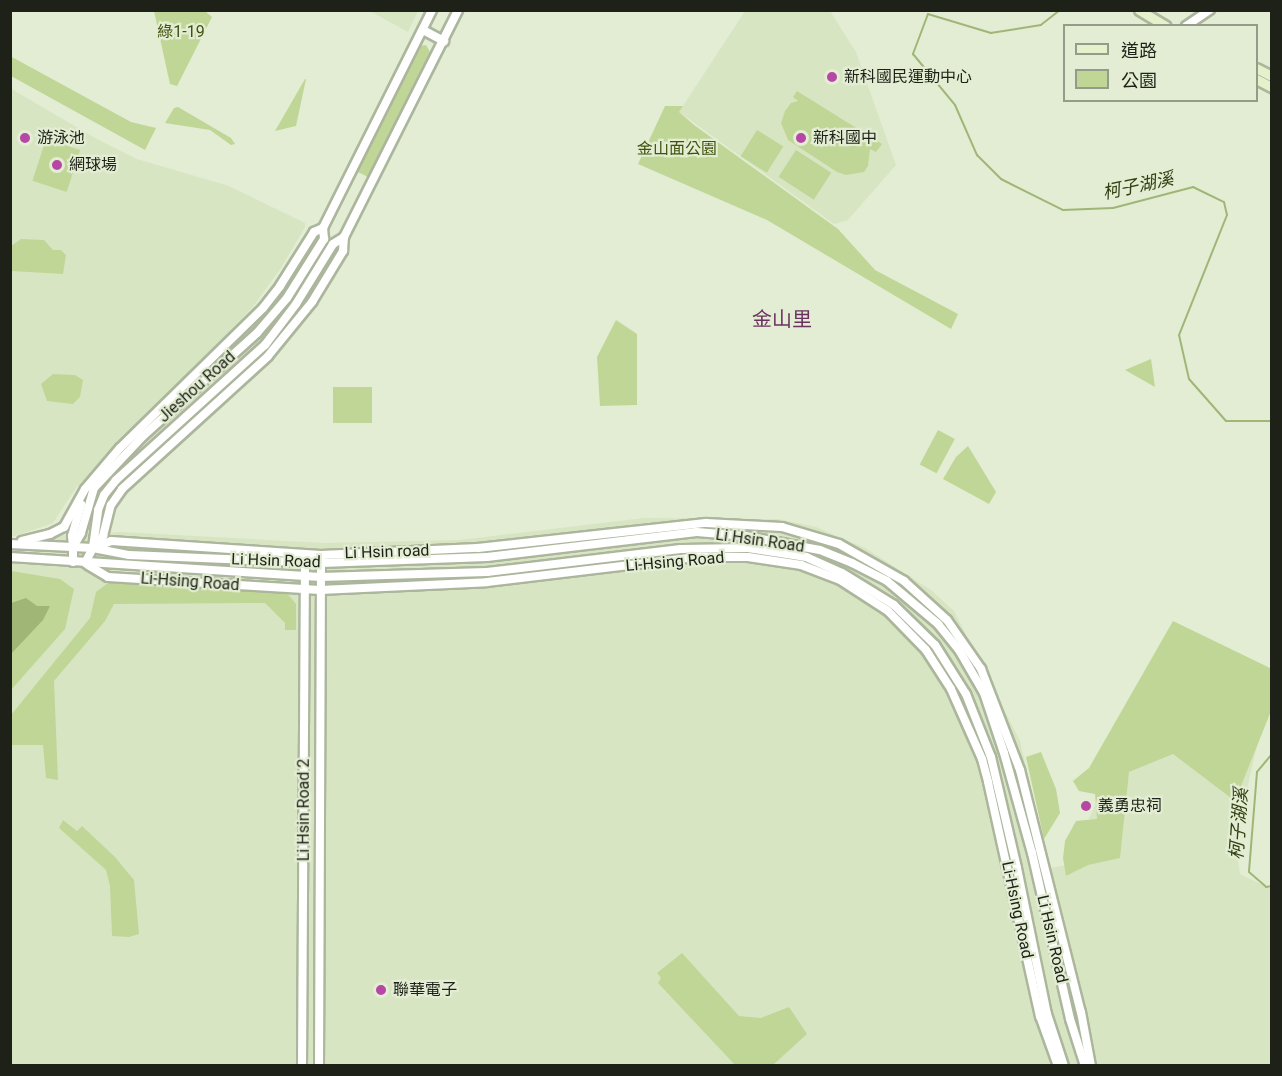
<!DOCTYPE html>
<meta charset="utf-8">
<style>
body{margin:0}
#map{position:relative;width:1282px;height:1076px;overflow:hidden;background:#e3edd3;font-family:Roboto,"Noto Sans TC",sans-serif}
div>[style]{position:absolute}
[style*='--x']{left:calc(var(--x)*1px);top:calc(var(--y)*1px);width:calc(var(--w)*1px);rotate:calc(var(--a)*1deg)}
.built>*{inset:0;background:#d8e5c3}
.green>*{inset:0;background:#c0d697;transform-origin:0 0}
.water>*{inset:0;background:#a0b677}
.stream>*{height:2px;margin:-1px;padding:0 1px;transform-origin:1px;border-radius:1px;background:#a0b677}
.roads{filter:drop-shadow(2px 0 #acb69d) drop-shadow(-2px 0 #acb69d) drop-shadow(0 2px #acb69d) drop-shadow(0 -2px #acb69d)}
.tertiary>*{height:8px;margin:-4px;padding:0 4px;transform-origin:4px;border-radius:4px;background:#fff}
.secondary>*{height:9px;margin:-4.5px;padding:0 4.5px;transform-origin:4.5px;border-radius:4.5px;background:#e5f1cb}
.dots>*{width:16px;height:16px;translate:-50% -50%;box-sizing:border-box;border:3px solid #e3edd3;border-radius:50%}
span{translate:-50% -50%;white-space:nowrap;text-align:center;line-height:1.15;-webkit-text-stroke:4.5px #e3edd3;paint-order:stroke}
.park-label{font-size:16px;color:#40530d}
.poi-label{font-size:16px;color:#1d2117}
.left{translate:0 -50%;text-align:left}
.street-label{font-size:16px;color:#1d2117}
.water-label{font-size:18px;color:#313f11;font-style:italic}
.quarter-label{font-size:20px;color:#69325f}
.frame{position:absolute;inset:0;border:12px solid #1d2117;pointer-events:none}
.legend{position:absolute;left:1063px;top:24px;width:195px;height:78px;box-sizing:border-box;background:#e3edd3;border:2px solid #949b88;margin:0;padding:8px 10px;list-style:none;font-size:18px;color:#1d2117}
.legend li{display:flex;align-items:center;gap:12px;height:30px}
.legend b{width:30px;border:2px solid #949b88}
</style>
<div id="map">
<div class="built">
<i style="clip-path:polygon(370px 11px,418px 11px,408px 32px)"></i>
<i style="clip-path:polygon(745px 11px,830px 11px,856px 52px,896px 165px,848px 220px,834px 224px,679px 112px)"></i>
<i style="clip-path:polygon(10px 88px,95px 138px,137px 159px,229px 186px,305px 223px,305px 227px,281px 268px,252px 308px,76px 488px,53px 523px,15px 536px,10px 535px)"></i>
<i style="clip-path:polygon(644px 518px,778px 519px,816px 527px,865px 548px,931px 590px,954px 611px,1020px 741px,1049px 868px,1067px 865px,1177px 632px,1271px 686px,1235px 840px,1240px 874px,1271px 889px,1271px 1065px,11px 1066px,11px 538px,121px 532px,324px 543px,459px 540px)"></i>
</div>
<div class="green">
<i style="clip-path:polygon(154px 11px,205px 11px,212px 17px,177px 86px,170px 84px)"></i>
<i style="clip-path:polygon(426px 45px,430px 52px,368px 177px,358px 172px,419px 46px)"></i>
<i style="clip-path:polygon(10px 56px,131px 122px,156px 128px,145px 150px,11px 76px)"></i>
<i style="clip-path:polygon(306px 79px,296px 126px,275px 131px,305px 79px)"></i>
<i style="clip-path:polygon(797px 91px,882px 144px,876px 152px,870px 149px,868px 166px,864px 172px,846px 175px,837px 172px,788px 140px,781px 123px,785px 111px,791px 103px,798px 101px,793px 97px)"></i>
<i style="clip-path:polygon(665px 106px,683px 106px,679px 112px,694px 125px,838px 229px,875px 270px,958px 314px,951px 329px,767px 220px,638px 164px)"></i>
<i style="clip-path:polygon(178px 107px,231px 138px,235px 144px,231px 145px,210px 130px,165px 123px,174px 108px)"></i>
<i style="left:757px;top:130px;width:31px;height:31px;rotate:32deg"></i>
<i style="left:46px;top:139px;width:36px;height:44px;rotate:18deg"></i>
<i style="left:796px;top:150px;width:42px;height:32px;rotate:33deg"></i>
<i style="clip-path:polygon(21px 239px,44px 240px,53px 250px,61px 250px,66px 255px,63px 274px,11px 271px,11px 246px)"></i>
<i style="clip-path:polygon(616px 320px,637px 334px,637px 405px,600px 406px,597px 357px)"></i>
<i style="clip-path:polygon(1151px 359px,1155px 387px,1125px 370px)"></i>
<i style="clip-path:polygon(53px 374px,75px 375px,83px 380px,80px 397px,73px 404px,47px 401px,41px 384px)"></i>
<i style="left:333px;top:387px;width:39px;height:36px"></i>
<i style="left:938px;top:430px;width:19px;height:39px;rotate:28deg"></i>
<i style="clip-path:polygon(968px 446px,996px 492px,989px 504px,943px 479px,956px 457px)"></i>
<i style="clip-path:polygon(11px 571px,60px 579px,74px 589px,65px 629px,11px 690px)"></i>
<i style="clip-path:polygon(108px 583px,287px 593px,296px 604px,296px 630px,285px 630px,285px 623px,265px 603px,114px 604px,105px 621px,54px 681px,58px 780px,46px 778px,43px 745px,11px 745px,11px 715px,90px 618px,96px 592px)"></i>
<i style="clip-path:polygon(1173px 621px,1270px 668px,1271px 666px,1271px 711px,1235px 801px,1173px 754px,1129px 772px,1120px 858px,1088px 865px,1066px 876px,1063px 858px,1065px 841px,1076px 821px,1097px 819px,1095px 794px,1079px 791px,1073px 781px,1089px 768px)"></i>
<i style="clip-path:polygon(1041px 752px,1056px 789px,1060px 813px,1044px 839px,1026px 757px)"></i>
<i style="clip-path:polygon(63px 820px,77px 831px,82px 826px,115px 857px,134px 880px,139px 934px,129px 937px,112px 936px,110px 886px,106px 870px,59px 828px)"></i>
<i style="clip-path:polygon(682px 953px,739px 1016px,761px 1018px,789px 1007px,807px 1034px,773px 1065px,735px 1065px,658px 983px,661px 978px,657px 973px)"></i>
</div>
<div class="water">
<i style="clip-path:polygon(26px 598px,37px 606px,50px 606px,43px 620px,11px 654px,11px 603px)"></i>
</div>
<div class="stream">
<i style="--x:1060;--y:10;--w:24;--a:142"></i>
<i style="--x:1041;--y:25;--w:51;--a:170.9"></i>
<i style="--x:991;--y:33;--w:66;--a:-163.2"></i>
<i style="--x:928;--y:14;--w:43;--a:110.6"></i>
<i style="--x:913;--y:54;--w:66;--a:50.5"></i>
<i style="--x:955;--y:105;--w:55;--a:66.3"></i>
<i style="--x:977;--y:155;--w:34;--a:45"></i>
<i style="--x:1001;--y:179;--w:69;--a:26.6"></i>
<i style="--x:1063;--y:210;--w:50;--a:-2.3"></i>
<i style="--x:1113;--y:208;--w:83;--a:-14.7"></i>
<i style="--x:1193;--y:187;--w:34;--a:26"></i>
<i style="--x:1224;--y:202;--w:13;--a:77"></i>
<i style="--x:1227;--y:215;--w:129;--a:111.8"></i>
<i style="--x:1179;--y:335;--w:45;--a:77.2"></i>
<i style="--x:1189;--y:379;--w:56;--a:48.6"></i>
<i style="--x:1226;--y:421;--w:46;--a:0"></i>
<i style="--x:1272;--y:754;--w:23;--a:130"></i>
<i style="--x:1257;--y:772;--w:100;--a:94.6"></i>
<i style="--x:1249;--y:872;--w:23;--a:41"></i>
<i style="--x:1266;--y:887;--w:6;--a:-9"></i>
</div>
<div class="roads">
<div class="tertiary">
<i style="--x:1186;--y:26;--w:29;--a:-34"></i>
<i style="--x:423;--y:30;--w:24;--a:28"></i>
<i style="--x:22;--y:541;--w:29;--a:-14"></i>
<i style="--x:50;--y:534;--w:16;--a:-27"></i>
<i style="--x:64;--y:527;--w:43;--a:-61.1"></i>
<i style="--x:85;--y:489;--w:54;--a:-49.5"></i>
<i style="--x:120;--y:448;--w:200;--a:-44.4"></i>
<i style="--x:263;--y:308;--w:28;--a:-52"></i>
<i style="--x:280;--y:286;--w:64;--a:-57.8"></i>
<i style="--x:314;--y:232;--w:10;--a:-24"></i>
<i style="--x:10;--y:544;--w:83;--a:2.8"></i>
<i style="--x:93;--y:548;--w:37;--a:11"></i>
<i style="--x:129;--y:555;--w:192;--a:2.4"></i>
<i style="--x:321;--y:563;--w:166;--a:-2.1"></i>
<i style="--x:487;--y:557;--w:211;--a:-6.8"></i>
<i style="--x:697;--y:532;--w:48;--a:4.8"></i>
<i style="--x:745;--y:536;--w:76;--a:10.6"></i>
<i style="--x:820;--y:550;--w:35;--a:22"></i>
<i style="--x:852;--y:563;--w:39;--a:27"></i>
<i style="--x:887;--y:581;--w:67;--a:40.1"></i>
<i style="--x:938;--y:624;--w:33;--a:51"></i>
<i style="--x:959;--y:650;--w:50;--a:59.8"></i>
<i style="--x:984;--y:693;--w:63;--a:71.6"></i>
<i style="--x:1004;--y:753;--w:104;--a:74.4"></i>
<i style="--x:1032;--y:853;--w:170;--a:77.1"></i>
<i style="--x:1070;--y:1019;--w:49;--a:72.3"></i>
<i style="--x:73;--y:547;--w:11;--a:-95"></i>
<i style="--x:72;--y:536;--w:33;--a:-74"></i>
<i style="--x:93;--y:547;--w:37;--a:-82"></i>
<i style="--x:98;--y:510;--w:16;--a:-68"></i>
<i style="--x:104;--y:495;--w:19;--a:-51"></i>
<i style="--x:116;--y:480;--w:201;--a:-42.2"></i>
<i style="--x:265;--y:345;--w:51;--a:-52.9"></i>
<i style="--x:296;--y:304;--w:70;--a:-58.3"></i>
<i style="--x:333;--y:244;--w:13;--a:-32"></i>
<i style="--x:93;--y:548;--w:19;--a:-21"></i>
<i style="--x:111;--y:541;--w:210;--a:3.8"></i>
<i style="--x:321;--y:555;--w:157;--a:-2.6"></i>
<i style="--x:478;--y:548;--w:229;--a:-6.3"></i>
<i style="--x:706;--y:523;--w:76;--a:3"></i>
<i style="--x:782;--y:527;--w:59;--a:16.6"></i>
<i style="--x:839;--y:544;--w:75;--a:29.6"></i>
<i style="--x:904;--y:581;--w:58;--a:42.2"></i>
<i style="--x:947;--y:620;--w:60;--a:55.2"></i>
<i style="--x:981;--y:669;--w:108;--a:68.9"></i>
<i style="--x:1020;--y:770;--w:250;--a:75.9"></i>
<i style="--x:1081;--y:1012;--w:55;--a:79.5"></i>
<i style="--x:10;--y:557;--w:311;--a:3.7"></i>
<i style="--x:320;--y:577;--w:167;--a:-1.7"></i>
<i style="--x:487;--y:572;--w:195;--a:-6.8"></i>
<i style="--x:681;--y:549;--w:67;--a:-0.9"></i>
<i style="--x:748;--y:548;--w:59;--a:8.8"></i>
<i style="--x:806;--y:557;--w:39;--a:24"></i>
<i style="--x:842;--y:573;--w:61;--a:31.6"></i>
<i style="--x:894;--y:605;--w:57;--a:44.3"></i>
<i style="--x:935;--y:645;--w:58;--a:57.7"></i>
<i style="--x:966;--y:694;--w:68;--a:68.4"></i>
<i style="--x:991;--y:757;--w:114;--a:76.8"></i>
<i style="--x:1017;--y:868;--w:149;--a:78.4"></i>
<i style="--x:1047;--y:1014;--w:55;--a:71.9"></i>
<i style="--x:73;--y:562;--w:15;--a:-90"></i>
<i style="--x:73;--y:547;--w:16;--a:-60"></i>
<i style="--x:81;--y:533;--w:47;--a:-73.9"></i>
<i style="--x:94;--y:488;--w:71;--a:-46.7"></i>
<i style="--x:143;--y:436;--w:154;--a:-42.1"></i>
<i style="--x:257;--y:333;--w:46;--a:-49.4"></i>
<i style="--x:287;--y:298;--w:70;--a:-57.9"></i>
<i style="--x:324;--y:239;--w:11;--a:-95"></i>
<i style="--x:323;--y:228;--w:244;--a:-63.4"></i>
<i style="--x:85;--y:563;--w:17;--a:-62"></i>
<i style="--x:93;--y:548;--w:16;--a:-50"></i>
<i style="--x:103;--y:536;--w:32;--a:-76"></i>
<i style="--x:111;--y:505;--w:19;--a:-55"></i>
<i style="--x:122;--y:489;--w:197;--a:-42.3"></i>
<i style="--x:268;--y:356;--w:70;--a:-50.8"></i>
<i style="--x:312;--y:302;--w:60;--a:-58.7"></i>
<i style="--x:343;--y:251;--w:14;--a:-86"></i>
<i style="--x:344;--y:237;--w:254;--a:-63.3"></i>
<i style="--x:88;--y:565;--w:23;--a:31"></i>
<i style="--x:108;--y:577;--w:212;--a:3.5"></i>
<i style="--x:320;--y:590;--w:167;--a:-2.7"></i>
<i style="--x:487;--y:582;--w:212;--a:-6.8"></i>
<i style="--x:698;--y:557;--w:50;--a:0"></i>
<i style="--x:748;--y:557;--w:54;--a:8.6"></i>
<i style="--x:801;--y:565;--w:42;--a:21"></i>
<i style="--x:840;--y:580;--w:57;--a:32.9"></i>
<i style="--x:888;--y:611;--w:54;--a:45.7"></i>
<i style="--x:926;--y:650;--w:46;--a:57.3"></i>
<i style="--x:951;--y:689;--w:77;--a:66.1"></i>
<i style="--x:982;--y:759;--w:24;--a:75"></i>
<i style="--x:988;--y:782;--w:240;--a:77.5"></i>
<i style="--x:1040;--y:1016;--w:53;--a:70.2"></i>
<i style="--x:302;--y:1066;--w:508;--a:-89.66"></i>
<i style="--x:319;--y:1066;--w:507;--a:-89.77"></i>
</div>
<div class="secondary">
<i style="--x:1139;--y:10;--w:31;--a:31"></i>
<i style="--x:1256;--y:68;--w:18;--a:27"></i>
<i style="--x:1256;--y:79;--w:18;--a:27"></i>
</div>
</div>
<div class="dots">
<i style="left:832px;top:77px;background:#b647a4"></i>
<i style="left:25px;top:138px;background:#b647a4"></i>
<i style="left:801px;top:138px;background:#b647a4"></i>
<i style="left:57px;top:165px;background:#b647a4"></i>
<i style="left:1086px;top:806px;background:#b647a4"></i>
<i style="left:381px;top:990px;background:#b647a4"></i>
</div>
<div class="park-label">
<span style="left:181px;top:32px">綠1-19</span>
<span style="left:677px;top:149px">金山面公園</span>
</div>
<div class="poi-label">
<span class="left" style="left:844px;top:77px">新科國民運動中心</span>
<span class="left" style="left:37px;top:138px">游泳池</span>
<span class="left" style="left:813px;top:138px">新科國中</span>
<span class="left" style="left:69px;top:165px">網球場</span>
<span class="left" style="left:1098px;top:806px">義勇忠祠</span>
<span class="left" style="left:393px;top:990px">聯華電子</span>
</div>
<div class="street-label">
<span style="left:197px;top:387px;rotate:-42deg">Jieshou Road</span>
<span style="left:760px;top:541px;rotate:8deg">Li Hsin Road</span>
<span style="left:387px;top:552px;rotate:-2deg">Li Hsin road</span>
<span style="left:276px;top:561px;rotate:2deg">Li Hsin Road</span>
<span style="left:675px;top:562px;rotate:-5deg">Li-Hsing Road</span>
<span style="left:190px;top:582px;rotate:4deg">Li-Hsing Road</span>
<span style="left:304px;top:810px;rotate:-90deg">Li Hsin Road 2</span>
<span style="left:1017px;top:910px;rotate:78deg">Li-Hsing Road</span>
<span style="left:1052px;top:939px;rotate:77deg">Li Hsin Road</span>
</div>
<div class="water-label">
<span style="left:1138px;top:186px;rotate:-12deg">柯子湖溪</span>
<span style="left:1239px;top:824px;rotate:-86deg">柯子湖溪</span>
</div>
<div class="quarter-label">
<span style="left:782px;top:319px">金山里</span>
</div>
<div class="frame"></div>
<ul class="legend">
<li><b style="height:8px;background:#e5f1cb"></b>道路</li>
<li><b style="height:16px;background:#c0d697"></b>公園</li>
</ul>
</div>
